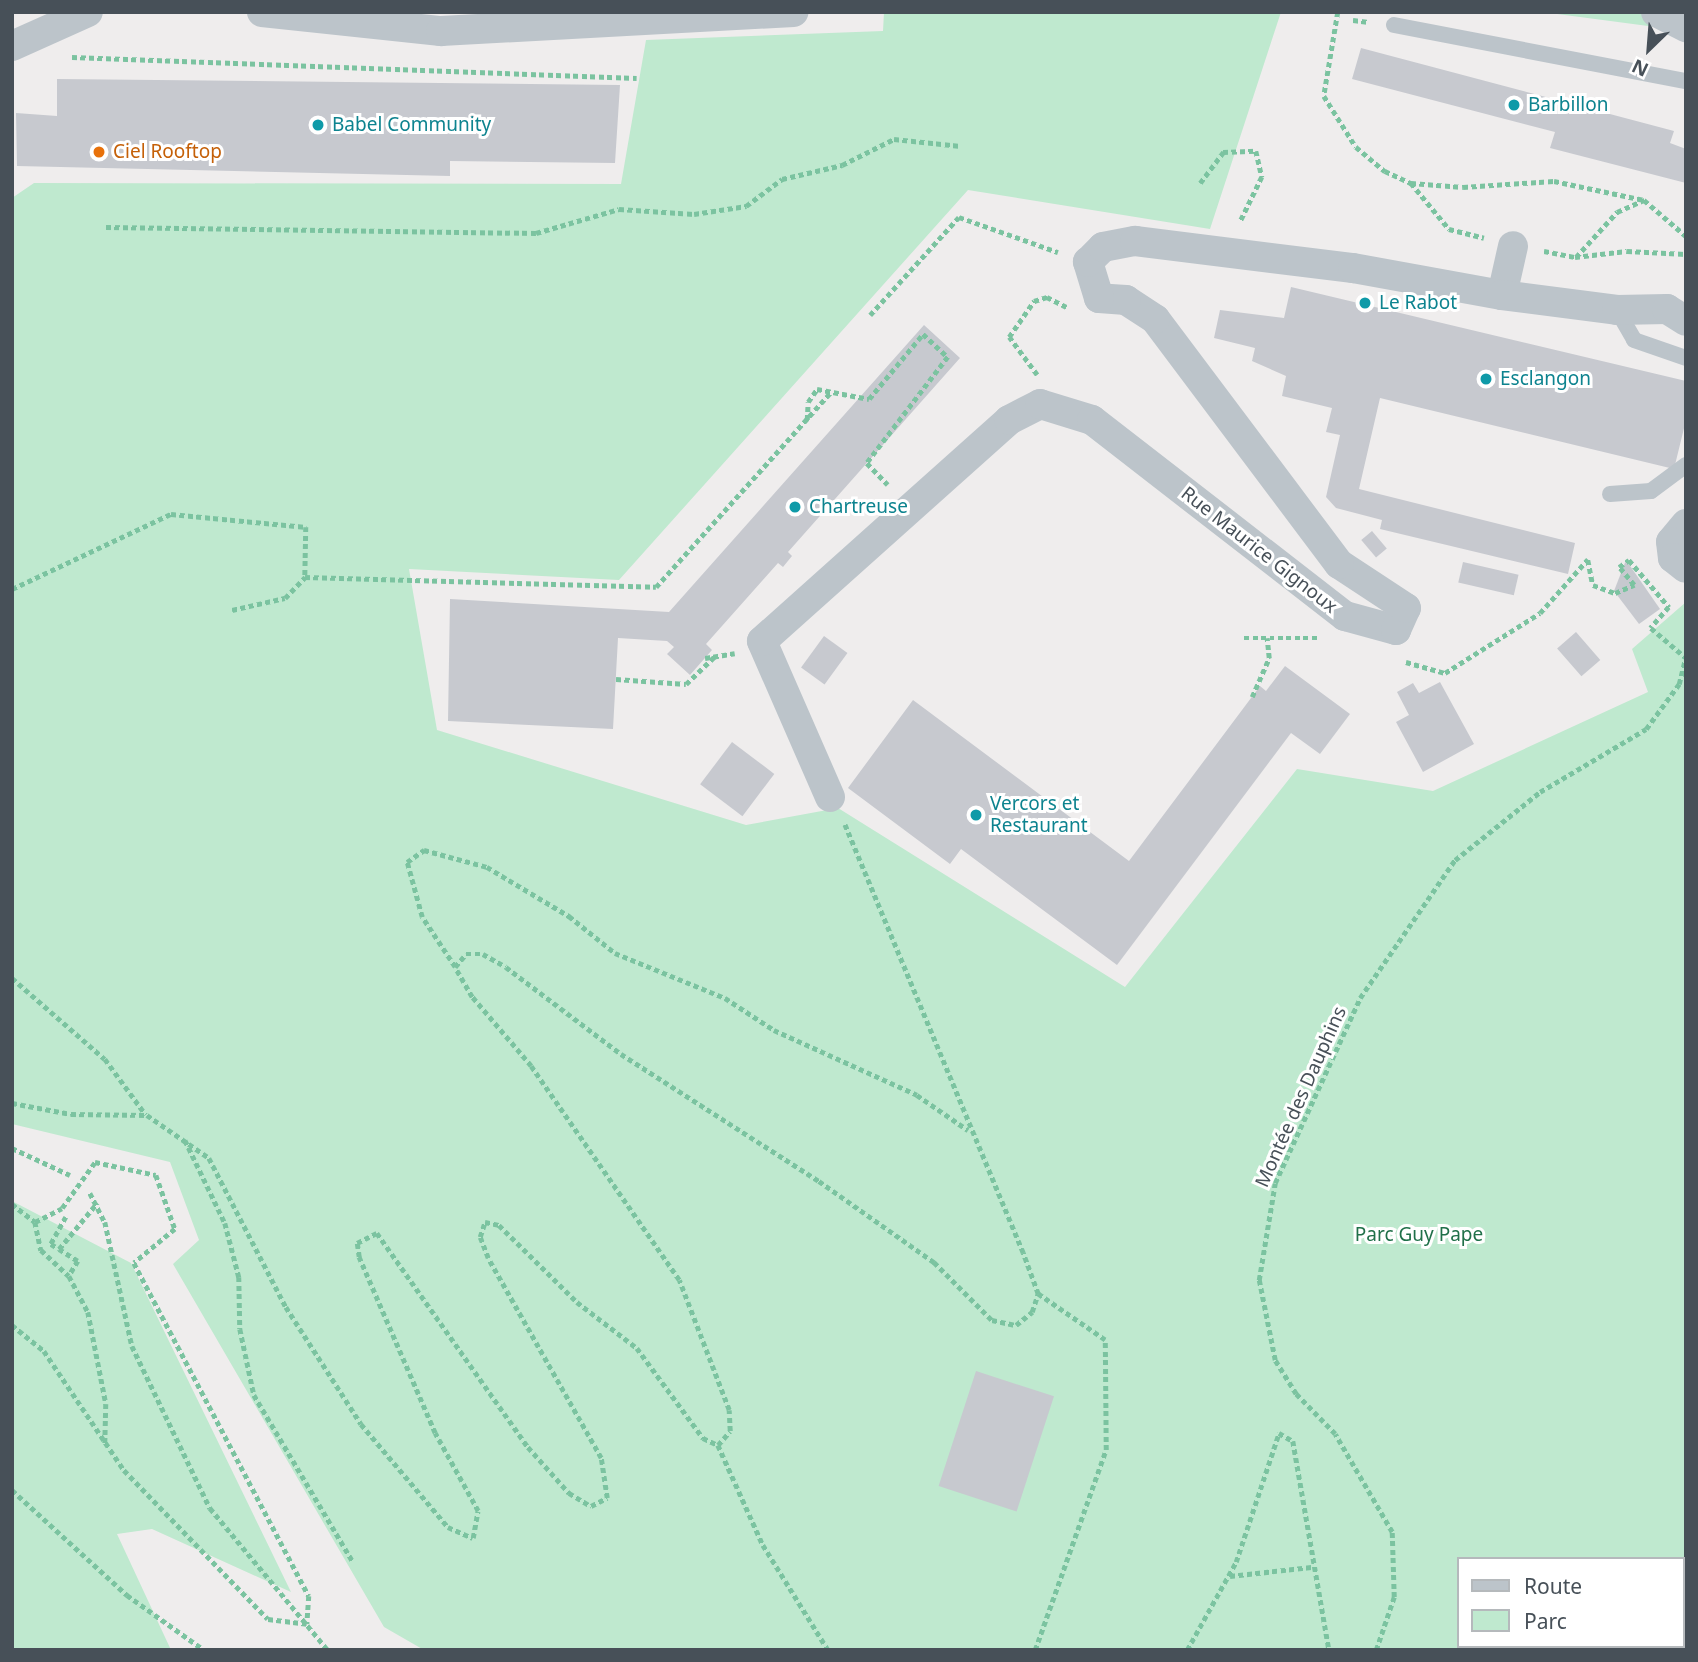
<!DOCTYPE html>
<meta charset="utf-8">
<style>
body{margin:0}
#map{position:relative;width:1698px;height:1662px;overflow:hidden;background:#efeded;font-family:"Noto Sans",sans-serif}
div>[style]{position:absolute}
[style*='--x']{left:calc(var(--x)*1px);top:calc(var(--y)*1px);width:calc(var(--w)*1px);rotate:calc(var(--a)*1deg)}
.green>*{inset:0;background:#bfe9cf}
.building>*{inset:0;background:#c7c9cf;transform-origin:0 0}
.path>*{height:4.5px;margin-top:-2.25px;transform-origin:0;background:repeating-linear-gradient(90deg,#7bc3a0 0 5px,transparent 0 8.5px)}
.service>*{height:16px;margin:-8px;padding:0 8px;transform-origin:8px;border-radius:8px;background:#bcc4ca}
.minor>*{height:30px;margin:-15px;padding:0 15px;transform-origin:15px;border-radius:15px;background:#bcc4ca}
.dots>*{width:19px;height:19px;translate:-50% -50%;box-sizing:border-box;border:4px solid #fff;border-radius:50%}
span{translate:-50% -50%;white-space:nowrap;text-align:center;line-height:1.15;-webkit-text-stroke:6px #fff;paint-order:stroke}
.culture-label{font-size:19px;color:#0d838f}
.left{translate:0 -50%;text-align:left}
.food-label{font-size:19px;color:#c56008}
.street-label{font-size:19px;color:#475058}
.park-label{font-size:19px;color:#207049}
.frame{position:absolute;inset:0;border:14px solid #475058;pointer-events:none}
.legend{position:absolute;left:1457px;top:1557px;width:228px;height:91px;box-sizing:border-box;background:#fff;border:2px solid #b5b9bc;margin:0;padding:9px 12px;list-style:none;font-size:21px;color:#475058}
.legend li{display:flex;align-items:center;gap:14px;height:35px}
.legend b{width:35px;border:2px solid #b5b9bc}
.north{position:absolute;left:1614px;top:14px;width:70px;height:70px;-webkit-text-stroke:5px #fff;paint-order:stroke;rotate:205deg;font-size:19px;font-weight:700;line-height:28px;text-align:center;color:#475058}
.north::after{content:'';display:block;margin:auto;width:24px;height:32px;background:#475058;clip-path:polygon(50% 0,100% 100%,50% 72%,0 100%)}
</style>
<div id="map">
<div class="green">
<i style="clip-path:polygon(evenodd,884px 12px,1281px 12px,1210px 229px,968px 190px,619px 580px,409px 569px,437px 730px,746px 825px,838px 808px,1125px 987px,1297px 769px,1433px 791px,1648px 692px,1632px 649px,1686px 602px,1686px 1650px,424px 1650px,384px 1627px,173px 1264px,199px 1240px,170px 1162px,12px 1124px,12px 198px,34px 183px,621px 184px,646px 40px,883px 31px,884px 12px,1458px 1559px,1682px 1559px,1682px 1646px,1458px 1646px,1458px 1559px)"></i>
<i style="clip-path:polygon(1542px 12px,1686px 12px,1686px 31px)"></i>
<i style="clip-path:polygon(12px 1201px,131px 1263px,291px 1592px,152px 1529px,117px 1534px,171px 1650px,12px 1650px)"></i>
</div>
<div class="building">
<i style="clip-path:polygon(1361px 48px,1674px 131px,1670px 143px,1686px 149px,1686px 183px,1550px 148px,1555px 132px,1352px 79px)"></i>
<i style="clip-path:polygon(57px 79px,620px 85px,615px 163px,450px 161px,450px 176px,17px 166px,16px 113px,57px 116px)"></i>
<i style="clip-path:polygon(1291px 287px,1686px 381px,1686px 420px,1674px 469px,1380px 398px,1359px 489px,1575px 543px,1568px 574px,1380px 529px,1382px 520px,1336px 508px,1326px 497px,1340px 435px,1326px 432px,1332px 408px,1282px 396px,1286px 376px,1252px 361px,1255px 348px,1214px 338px,1220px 310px,1284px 318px)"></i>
<i style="clip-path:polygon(924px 325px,960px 358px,788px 552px,792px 556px,783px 567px,778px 563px,706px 644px,712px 650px,690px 675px,667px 654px,674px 647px,667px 641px,618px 638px,613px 729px,448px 721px,450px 599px,669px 612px)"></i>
<i style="left:1372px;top:531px;width:23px;height:14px;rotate:50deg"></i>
<i style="clip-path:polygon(1626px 560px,1660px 609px,1639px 624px,1614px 591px)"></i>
<i style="left:1463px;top:562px;width:57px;height:21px;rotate:13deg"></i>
<i style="left:1576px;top:632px;width:37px;height:25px;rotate:49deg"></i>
<i style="left:824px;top:636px;width:29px;height:39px;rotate:36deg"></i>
<i style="clip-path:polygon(1285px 666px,1350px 714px,1320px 754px,1291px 733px,1117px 965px,961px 849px,950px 864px,848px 788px,913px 700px,1129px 861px,1260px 686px,1266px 691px)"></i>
<i style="clip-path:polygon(1440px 682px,1474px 744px,1423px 772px,1396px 722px,1409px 715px,1397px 692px,1413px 683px,1419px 693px)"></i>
<i style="left:732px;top:742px;width:53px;height:53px;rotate:37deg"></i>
<i style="left:976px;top:1371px;width:82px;height:121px;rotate:18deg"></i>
</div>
<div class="path">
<i style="--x:1338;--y:12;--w:85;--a:99.5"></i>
<i style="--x:1324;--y:96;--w:60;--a:57.9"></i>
<i style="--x:1356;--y:147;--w:38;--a:40"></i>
<i style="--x:1385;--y:171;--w:29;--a:25"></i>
<i style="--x:1411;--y:183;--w:52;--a:4.4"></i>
<i style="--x:1463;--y:187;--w:91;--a:-3.8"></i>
<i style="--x:1554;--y:181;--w:92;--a:11.9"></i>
<i style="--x:1353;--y:20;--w:16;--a:7"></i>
<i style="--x:72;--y:57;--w:565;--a:2.13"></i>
<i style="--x:1200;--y:183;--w:39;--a:-53"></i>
<i style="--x:1223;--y:152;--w:33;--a:-2"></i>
<i style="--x:1256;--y:151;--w:27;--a:77"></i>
<i style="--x:1262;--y:177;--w:48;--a:116"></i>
<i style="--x:1411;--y:183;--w:60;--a:50.4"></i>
<i style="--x:1449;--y:229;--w:36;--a:14"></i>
<i style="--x:106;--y:227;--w:430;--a:0.8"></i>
<i style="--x:536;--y:233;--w:86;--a:-16.1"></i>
<i style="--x:619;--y:209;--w:75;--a:3.8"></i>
<i style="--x:694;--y:214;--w:53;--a:-8.7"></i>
<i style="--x:746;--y:206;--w:45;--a:-36.9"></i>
<i style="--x:782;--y:179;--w:62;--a:-13.1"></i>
<i style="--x:842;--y:165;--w:58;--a:-26.6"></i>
<i style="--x:894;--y:139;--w:67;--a:6"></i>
<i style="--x:1544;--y:251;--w:32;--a:11"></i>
<i style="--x:1575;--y:257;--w:52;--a:-6.6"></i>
<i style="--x:1627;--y:251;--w:59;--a:2.9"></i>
<i style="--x:1576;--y:257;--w:61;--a:-47.7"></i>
<i style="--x:1617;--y:212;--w:30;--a:-24"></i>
<i style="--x:1644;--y:200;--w:55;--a:40.6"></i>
<i style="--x:870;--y:315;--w:132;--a:-47.8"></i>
<i style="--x:959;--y:217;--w:105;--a:19.5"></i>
<i style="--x:1037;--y:375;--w:47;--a:-126.4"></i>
<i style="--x:1009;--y:337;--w:44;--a:-55.2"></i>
<i style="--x:1034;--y:301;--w:14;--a:-17"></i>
<i style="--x:1047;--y:297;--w:22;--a:27"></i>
<i style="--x:807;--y:420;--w:18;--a:-87"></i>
<i style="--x:808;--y:402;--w:16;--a:-55"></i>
<i style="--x:817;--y:389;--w:53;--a:10.9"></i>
<i style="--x:869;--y:399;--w:85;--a:-50.3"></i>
<i style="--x:923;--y:334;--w:34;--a:43"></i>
<i style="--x:948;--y:357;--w:133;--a:127.4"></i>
<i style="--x:867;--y:463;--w:30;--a:46"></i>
<i style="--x:1588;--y:560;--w:25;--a:79"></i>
<i style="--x:1593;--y:585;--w:23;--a:20"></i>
<i style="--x:1615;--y:593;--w:21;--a:-23"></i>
<i style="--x:1634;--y:585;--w:23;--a:-130"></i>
<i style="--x:1619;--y:567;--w:12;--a:-35"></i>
<i style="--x:1629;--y:560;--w:62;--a:49.6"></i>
<i style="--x:1669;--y:607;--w:28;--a:131"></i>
<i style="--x:1651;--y:628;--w:45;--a:40.5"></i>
<i style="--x:12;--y:589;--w:176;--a:-25.3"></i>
<i style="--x:171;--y:514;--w:136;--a:5.5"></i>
<i style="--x:306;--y:527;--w:50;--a:91.1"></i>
<i style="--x:305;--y:577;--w:351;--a:1.6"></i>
<i style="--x:656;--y:587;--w:263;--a:-48.1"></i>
<i style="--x:232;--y:610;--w:54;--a:-12.8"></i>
<i style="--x:285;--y:598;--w:29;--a:-46"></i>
<i style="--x:1244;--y:638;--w:75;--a:0"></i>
<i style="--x:705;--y:658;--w:30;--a:-9"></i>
<i style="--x:1406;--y:662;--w:41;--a:15.8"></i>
<i style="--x:1445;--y:673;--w:112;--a:-32.3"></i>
<i style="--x:1540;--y:613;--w:72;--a:-48.4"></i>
<i style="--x:616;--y:679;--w:70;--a:4.1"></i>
<i style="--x:686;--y:684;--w:39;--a:-44"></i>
<i style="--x:1252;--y:697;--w:43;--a:-66.4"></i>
<i style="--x:1269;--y:658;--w:20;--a:-96"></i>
<i style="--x:455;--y:967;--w:60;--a:-123.4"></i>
<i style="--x:422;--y:917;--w:57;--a:-105.3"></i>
<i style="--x:407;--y:862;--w:21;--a:-35"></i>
<i style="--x:424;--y:850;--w:65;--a:15.1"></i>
<i style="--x:487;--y:867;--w:96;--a:30.9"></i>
<i style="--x:569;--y:916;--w:59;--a:38.8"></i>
<i style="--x:615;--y:953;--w:119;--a:22.2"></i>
<i style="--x:725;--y:998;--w:59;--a:33.1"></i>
<i style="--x:774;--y:1030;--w:157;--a:24.4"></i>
<i style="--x:917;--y:1095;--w:62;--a:34.5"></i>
<i style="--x:12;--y:978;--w:123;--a:41.1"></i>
<i style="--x:105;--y:1059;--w:69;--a:53.8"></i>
<i style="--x:12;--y:1103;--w:60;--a:10.6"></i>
<i style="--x:71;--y:1114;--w:76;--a:0.8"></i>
<i style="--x:147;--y:1115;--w:75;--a:34.7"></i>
<i style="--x:209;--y:1158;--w:168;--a:62.7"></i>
<i style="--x:286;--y:1307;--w:139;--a:57.3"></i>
<i style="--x:361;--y:1424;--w:135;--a:49.8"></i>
<i style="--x:448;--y:1527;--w:27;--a:24"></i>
<i style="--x:473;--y:1538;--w:27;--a:-80"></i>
<i style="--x:478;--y:1511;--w:89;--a:-118.9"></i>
<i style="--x:435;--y:1433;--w:192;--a:-113.4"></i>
<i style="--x:359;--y:1257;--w:14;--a:-98"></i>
<i style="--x:357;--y:1243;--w:22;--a:-27"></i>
<i style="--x:377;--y:1233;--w:262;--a:54.8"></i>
<i style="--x:528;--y:1447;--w:62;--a:48.3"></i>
<i style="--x:569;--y:1493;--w:26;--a:31"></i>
<i style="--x:591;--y:1506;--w:18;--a:-27"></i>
<i style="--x:607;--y:1498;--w:40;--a:-98.5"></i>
<i style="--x:601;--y:1458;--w:230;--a:-119.5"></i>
<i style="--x:488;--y:1258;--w:22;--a:-111"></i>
<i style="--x:480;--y:1237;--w:16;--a:-72"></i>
<i style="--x:485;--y:1222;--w:14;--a:12"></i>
<i style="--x:499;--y:1225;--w:110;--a:44.6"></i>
<i style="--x:577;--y:1302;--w:76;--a:37.5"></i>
<i style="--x:637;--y:1348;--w:112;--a:53.7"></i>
<i style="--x:703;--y:1438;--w:17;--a:25"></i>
<i style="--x:718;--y:1445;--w:18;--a:-49"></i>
<i style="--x:730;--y:1431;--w:21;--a:-93"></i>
<i style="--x:729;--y:1410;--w:139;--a:-111"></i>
<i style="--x:679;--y:1280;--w:260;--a:-124.7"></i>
<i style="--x:531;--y:1066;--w:91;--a:-130.5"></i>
<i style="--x:472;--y:997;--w:34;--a:-120"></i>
<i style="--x:455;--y:967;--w:17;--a:-50"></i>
<i style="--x:466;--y:954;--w:17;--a:0"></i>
<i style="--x:483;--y:954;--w:26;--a:29"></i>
<i style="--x:506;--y:967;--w:144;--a:37.1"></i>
<i style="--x:621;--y:1054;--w:235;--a:32.7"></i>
<i style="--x:819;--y:1181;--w:141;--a:35.2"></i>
<i style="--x:934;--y:1262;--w:82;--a:45"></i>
<i style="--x:992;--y:1320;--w:25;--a:12"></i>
<i style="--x:1016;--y:1325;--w:21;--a:-39"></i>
<i style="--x:1032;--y:1312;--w:19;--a:-72"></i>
<i style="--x:1038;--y:1294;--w:44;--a:-110.1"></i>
<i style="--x:1023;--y:1253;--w:464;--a:-112.6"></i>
<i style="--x:185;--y:1140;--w:92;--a:64.3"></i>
<i style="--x:225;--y:1223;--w:56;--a:75.5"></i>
<i style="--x:239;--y:1277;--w:52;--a:88.9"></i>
<i style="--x:240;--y:1329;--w:67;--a:78"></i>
<i style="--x:254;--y:1395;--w:194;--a:59.3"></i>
<i style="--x:12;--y:1148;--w:64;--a:25"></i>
<i style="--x:90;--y:1193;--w:33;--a:63"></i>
<i style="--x:105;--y:1222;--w:127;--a:77.7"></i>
<i style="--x:132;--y:1346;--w:180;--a:64.3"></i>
<i style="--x:210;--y:1508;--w:185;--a:50.3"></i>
<i style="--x:12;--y:1204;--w:29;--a:38"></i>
<i style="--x:35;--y:1222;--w:29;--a:78"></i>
<i style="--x:41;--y:1250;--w:38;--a:43"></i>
<i style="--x:69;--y:1276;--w:41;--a:62.2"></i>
<i style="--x:88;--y:1312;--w:94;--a:78.9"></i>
<i style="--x:106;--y:1404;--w:40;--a:91.4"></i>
<i style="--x:66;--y:1217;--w:31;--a:119"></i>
<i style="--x:51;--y:1244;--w:9;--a:32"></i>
<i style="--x:59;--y:1249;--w:60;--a:-50.4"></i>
<i style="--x:35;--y:1222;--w:30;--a:-27"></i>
<i style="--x:62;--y:1208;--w:57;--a:-54.3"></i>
<i style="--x:95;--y:1162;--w:62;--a:12"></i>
<i style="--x:156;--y:1175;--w:57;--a:70.6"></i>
<i style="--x:175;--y:1229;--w:53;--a:140.3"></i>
<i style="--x:134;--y:1263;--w:376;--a:62.3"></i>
<i style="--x:309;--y:1596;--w:28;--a:94"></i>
<i style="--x:59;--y:1249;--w:22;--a:32"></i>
<i style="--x:78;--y:1261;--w:17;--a:121"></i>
<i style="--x:12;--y:1325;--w:41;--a:39.1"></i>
<i style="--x:44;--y:1351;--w:143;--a:56.1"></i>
<i style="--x:124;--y:1470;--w:207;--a:46"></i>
<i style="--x:268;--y:1619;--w:39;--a:7"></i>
<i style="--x:718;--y:1445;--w:110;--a:65.8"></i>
<i style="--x:763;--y:1545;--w:123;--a:58.2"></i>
<i style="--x:12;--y:1490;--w:156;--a:42.4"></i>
<i style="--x:127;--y:1595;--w:95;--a:35.5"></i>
<i style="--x:1230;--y:1576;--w:82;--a:-6.3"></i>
<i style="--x:1682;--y:1640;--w:4;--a:27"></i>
<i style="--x:1035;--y:1650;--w:212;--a:-70.5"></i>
<i style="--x:1106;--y:1450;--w:110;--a:-90.5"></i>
<i style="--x:1105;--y:1340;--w:81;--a:-145.5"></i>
<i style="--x:1187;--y:1650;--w:101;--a:-60.9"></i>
<i style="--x:1236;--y:1562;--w:136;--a:-71.6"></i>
<i style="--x:1279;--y:1433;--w:16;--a:30"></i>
<i style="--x:1293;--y:1441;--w:212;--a:80.2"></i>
<i style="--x:1376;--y:1650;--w:56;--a:-71.2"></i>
<i style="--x:1394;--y:1597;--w:65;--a:-91.8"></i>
<i style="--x:1392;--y:1532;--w:113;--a:-120.2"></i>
<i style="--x:1335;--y:1434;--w:56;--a:-134.3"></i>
<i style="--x:1296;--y:1394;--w:40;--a:-122"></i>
<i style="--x:1275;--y:1360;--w:82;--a:-101.3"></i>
<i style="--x:1259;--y:1280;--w:98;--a:-80.6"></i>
<i style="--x:1275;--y:1183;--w:204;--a:-65.3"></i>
<i style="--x:1360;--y:998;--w:168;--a:-55.5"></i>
<i style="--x:1455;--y:860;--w:109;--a:-38.7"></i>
<i style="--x:1540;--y:792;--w:123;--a:-30.7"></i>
<i style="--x:1646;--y:729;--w:56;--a:-53.7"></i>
<i style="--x:1679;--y:684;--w:30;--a:-76"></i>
<i style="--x:1665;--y:1650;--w:4;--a:-63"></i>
</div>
<div class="service">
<i style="--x:1394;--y:25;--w:297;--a:10.9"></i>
<i style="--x:1617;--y:310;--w:34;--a:60"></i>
<i style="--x:1634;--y:340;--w:55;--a:19.1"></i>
<i style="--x:1610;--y:494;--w:41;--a:-4.2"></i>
<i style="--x:1651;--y:491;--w:44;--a:-36.6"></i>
</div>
<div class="minor">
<i style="--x:262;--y:12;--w:180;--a:6.1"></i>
<i style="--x:441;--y:31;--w:353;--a:-3.1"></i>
<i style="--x:1656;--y:12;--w:34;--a:27"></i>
<i style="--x:12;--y:46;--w:83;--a:-24.1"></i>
<i style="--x:1502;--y:295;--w:50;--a:-77.3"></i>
<i style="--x:1686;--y:524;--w:23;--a:130"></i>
<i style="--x:1671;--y:542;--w:16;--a:83"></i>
<i style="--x:1673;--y:558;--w:16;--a:38"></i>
<i style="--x:830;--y:797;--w:170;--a:-113.6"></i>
<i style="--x:762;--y:641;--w:331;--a:-41.8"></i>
<i style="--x:1009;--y:420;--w:35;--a:-27"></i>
<i style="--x:1040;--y:404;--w:54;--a:17.1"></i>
<i style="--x:1092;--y:420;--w:320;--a:37.8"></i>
<i style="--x:1345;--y:616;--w:53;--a:15.4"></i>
<i style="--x:1396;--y:630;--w:24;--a:-66"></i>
<i style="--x:1406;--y:608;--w:80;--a:-146.7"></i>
<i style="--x:1339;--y:564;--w:306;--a:-126.9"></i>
<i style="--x:1155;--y:319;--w:35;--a:-147"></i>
<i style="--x:1126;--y:300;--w:27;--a:-176"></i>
<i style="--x:1099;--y:298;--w:38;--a:-107"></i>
<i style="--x:1088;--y:262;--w:21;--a:-45"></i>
<i style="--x:1103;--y:247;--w:33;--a:-11"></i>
<i style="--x:1135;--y:241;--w:220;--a:7.1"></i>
<i style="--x:1353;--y:268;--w:151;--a:10.3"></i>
<i style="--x:1502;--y:295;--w:116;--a:7.4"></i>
<i style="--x:1617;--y:310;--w:50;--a:-1.1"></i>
<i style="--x:1667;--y:309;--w:22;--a:32"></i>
</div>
<div class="dots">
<i style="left:1514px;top:105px;background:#0f9aa8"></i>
<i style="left:318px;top:125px;background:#0f9aa8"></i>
<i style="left:99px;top:152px;background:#e8710a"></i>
<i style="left:1365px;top:303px;background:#0f9aa8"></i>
<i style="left:1486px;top:379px;background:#0f9aa8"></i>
<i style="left:795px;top:507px;background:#0f9aa8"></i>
<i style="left:976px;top:815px;background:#0f9aa8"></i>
</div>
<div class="culture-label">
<span class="left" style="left:1528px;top:105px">Barbillon</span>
<span class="left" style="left:332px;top:125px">Babel Community</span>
<span class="left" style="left:1379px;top:303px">Le Rabot</span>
<span class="left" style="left:1500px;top:379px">Esclangon</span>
<span class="left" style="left:809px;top:507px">Chartreuse</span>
<span class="left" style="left:990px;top:815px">Vercors et<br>Restaurant</span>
</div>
<div class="food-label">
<span class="left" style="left:113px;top:152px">Ciel Rooftop</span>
</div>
<div class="street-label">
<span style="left:1259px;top:550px;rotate:38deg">Rue Maurice Gignoux</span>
<span style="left:1301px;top:1097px;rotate:-66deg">Montée des Dauphins</span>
</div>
<div class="park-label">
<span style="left:1419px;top:1235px">Parc Guy Pape</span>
</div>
<div class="frame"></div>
<ul class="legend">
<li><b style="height:9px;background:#bcc4ca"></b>Route</li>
<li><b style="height:19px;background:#bfe9cf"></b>Parc</li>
</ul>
<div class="north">N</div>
</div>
